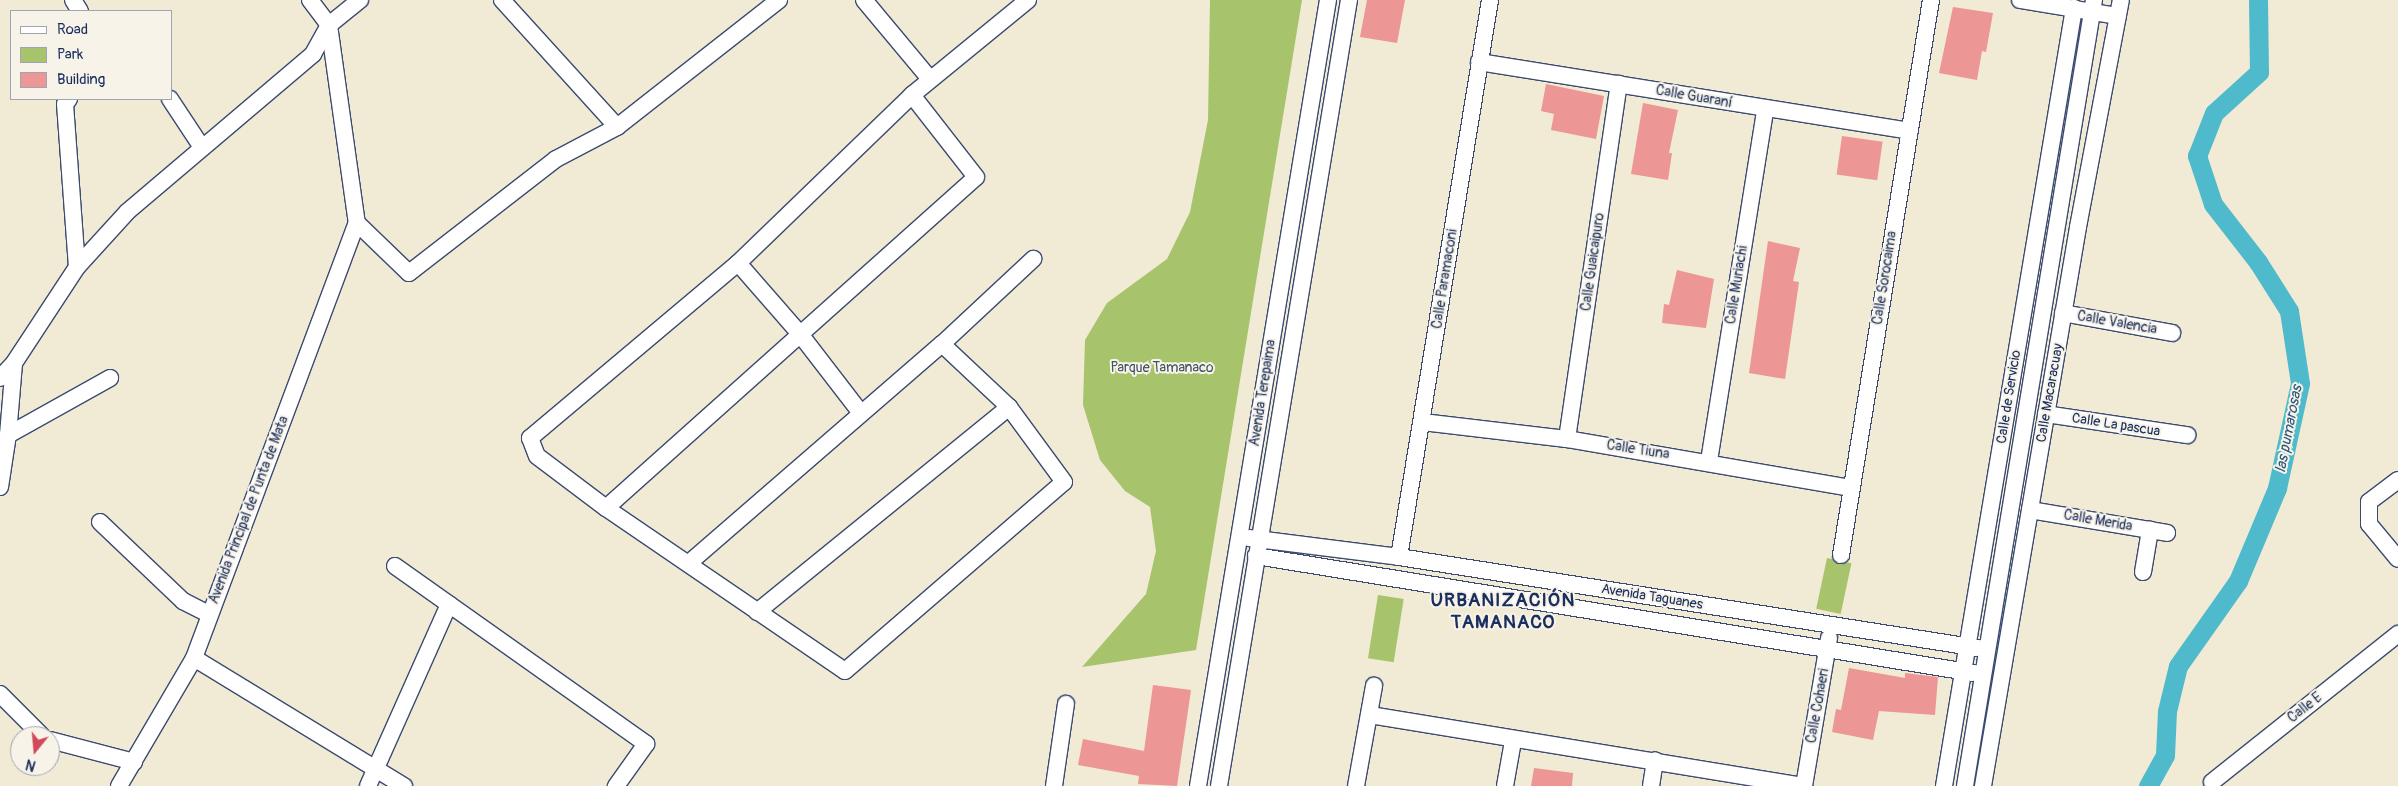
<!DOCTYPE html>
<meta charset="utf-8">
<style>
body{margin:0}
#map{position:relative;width:2398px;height:786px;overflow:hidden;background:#f1ead4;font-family:Pangolin,sans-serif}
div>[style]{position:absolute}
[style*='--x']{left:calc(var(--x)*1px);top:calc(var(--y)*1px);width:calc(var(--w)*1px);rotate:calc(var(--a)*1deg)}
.green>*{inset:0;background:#a7c46c;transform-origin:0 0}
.canal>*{height:19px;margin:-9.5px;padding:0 9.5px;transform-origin:9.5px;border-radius:9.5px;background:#4fbacb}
.building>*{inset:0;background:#ec9695;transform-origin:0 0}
.roads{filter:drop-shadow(1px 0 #3b4b70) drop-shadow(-1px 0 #3b4b70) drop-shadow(0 1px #3b4b70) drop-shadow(0 -1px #3b4b70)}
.minor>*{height:16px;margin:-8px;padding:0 8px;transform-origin:8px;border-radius:8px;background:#fff}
span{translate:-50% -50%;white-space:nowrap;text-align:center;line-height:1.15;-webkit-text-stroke:4px #f7f3e8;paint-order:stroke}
.street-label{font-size:14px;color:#1b2f5e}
.park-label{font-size:14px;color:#3e5462}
.water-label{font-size:15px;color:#2b597f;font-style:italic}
.district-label{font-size:19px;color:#1b2f5e;font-weight:700;letter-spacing:1px}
.legend{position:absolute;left:10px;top:10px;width:162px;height:90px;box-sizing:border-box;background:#f7f3e8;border:1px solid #9fa5b1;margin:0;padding:6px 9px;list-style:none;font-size:15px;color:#1b2f5e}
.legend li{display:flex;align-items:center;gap:10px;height:25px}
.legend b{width:25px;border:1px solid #9fa5b1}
.north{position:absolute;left:10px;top:726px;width:50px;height:50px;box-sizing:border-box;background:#f7f3e8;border:1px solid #9fa5b1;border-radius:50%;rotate:197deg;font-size:14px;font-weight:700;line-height:20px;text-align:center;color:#1b2f5e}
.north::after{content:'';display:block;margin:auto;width:18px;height:22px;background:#d1495b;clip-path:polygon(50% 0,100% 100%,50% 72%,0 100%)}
</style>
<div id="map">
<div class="green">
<i style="clip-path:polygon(1210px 0,1302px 0,1196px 650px,1082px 667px,1146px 594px,1156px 551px,1150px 507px,1125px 491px,1100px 460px,1083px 405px,1085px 340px,1107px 303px,1167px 259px,1190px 212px,1208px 120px)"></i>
<i style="left:1827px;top:558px;width:25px;height:52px;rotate:12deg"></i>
<i style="left:1378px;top:595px;width:26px;height:64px;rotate:9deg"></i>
</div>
<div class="canal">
<i style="--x:2148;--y:786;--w:35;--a:-61"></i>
<i style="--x:2165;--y:755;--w:44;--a:-87.4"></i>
<i style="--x:2167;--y:711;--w:46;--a:-76.3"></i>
<i style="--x:2178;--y:666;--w:104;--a:-54.8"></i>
<i style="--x:2238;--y:581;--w:101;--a:-67.2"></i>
<i style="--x:2277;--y:488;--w:107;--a:-77.6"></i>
<i style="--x:2300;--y:383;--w:73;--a:-98.7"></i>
<i style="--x:2289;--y:311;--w:58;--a:-122.3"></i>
<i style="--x:2258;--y:262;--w:73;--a:-127.8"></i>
<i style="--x:2213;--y:204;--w:51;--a:-108.4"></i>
<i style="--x:2197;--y:156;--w:46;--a:-68.4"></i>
<i style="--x:2214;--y:113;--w:61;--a:-42.3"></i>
<i style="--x:2259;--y:72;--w:72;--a:-90.8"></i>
</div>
<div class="building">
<i style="clip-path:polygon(1367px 0,1405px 0,1397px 43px,1360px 37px)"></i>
<i style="clip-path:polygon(1953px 7px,1993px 13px,1986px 52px,1982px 51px,1977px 80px,1939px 73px)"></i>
<i style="clip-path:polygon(1546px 84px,1604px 96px,1596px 139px,1551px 130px,1554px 114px,1541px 111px)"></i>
<i style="clip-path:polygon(1643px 103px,1678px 110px,1669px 153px,1672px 153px,1668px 180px,1631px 174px)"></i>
<i style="left:1842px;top:136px;width:41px;height:39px;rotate:8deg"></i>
<i style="clip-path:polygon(1768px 241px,1800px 248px,1793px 281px,1799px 282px,1785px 379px,1749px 373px)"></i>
<i style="clip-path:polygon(1677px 270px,1714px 279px,1706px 328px,1662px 323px,1664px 304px,1669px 305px)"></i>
<i style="clip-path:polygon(1849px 668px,1905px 678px,1905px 673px,1938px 677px,1935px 715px,1879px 711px,1873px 740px,1832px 732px,1836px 709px,1841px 710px)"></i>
<i style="clip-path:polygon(1153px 685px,1191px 690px,1177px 786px,1138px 784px,1139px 776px,1078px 765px,1083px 739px,1144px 751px)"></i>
<i style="clip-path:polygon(1534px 768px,1573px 773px,1572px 786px,1531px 786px)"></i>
</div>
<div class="roads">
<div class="minor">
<i style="--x:73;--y:0;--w:13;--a:58"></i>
<i style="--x:310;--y:0;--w:31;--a:53"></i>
<i style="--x:329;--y:25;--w:200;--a:82"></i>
<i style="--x:357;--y:223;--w:72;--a:43.9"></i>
<i style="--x:409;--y:273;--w:186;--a:-37.8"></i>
<i style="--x:556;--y:159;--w:69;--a:-27.7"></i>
<i style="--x:617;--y:127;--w:206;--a:-38.1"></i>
<i style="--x:502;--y:0;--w:171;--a:47.8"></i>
<i style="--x:864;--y:0;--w:103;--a:50.1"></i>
<i style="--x:1028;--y:0;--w:150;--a:140.7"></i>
<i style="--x:912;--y:95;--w:242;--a:136"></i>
<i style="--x:738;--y:263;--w:272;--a:139.9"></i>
<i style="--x:530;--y:438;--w:19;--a:69"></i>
<i style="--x:537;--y:456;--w:86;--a:37"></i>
<i style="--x:606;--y:508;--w:289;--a:34.3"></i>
<i style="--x:845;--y:671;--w:289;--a:-40.8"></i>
<i style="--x:1064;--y:482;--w:93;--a:-126.3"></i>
<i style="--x:1009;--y:407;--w:92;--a:-136.8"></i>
<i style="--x:942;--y:344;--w:125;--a:-43"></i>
<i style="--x:2020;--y:0;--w:99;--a:9.3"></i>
<i style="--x:1479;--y:62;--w:436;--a:9.1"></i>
<i style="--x:69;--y:99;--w:6;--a:129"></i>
<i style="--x:65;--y:104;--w:163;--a:85.8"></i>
<i style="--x:170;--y:99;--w:56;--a:56.6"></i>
<i style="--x:738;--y:263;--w:94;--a:48.9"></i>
<i style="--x:800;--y:334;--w:98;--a:52.4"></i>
<i style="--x:2063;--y:313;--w:111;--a:10.4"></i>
<i style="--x:0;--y:378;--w:21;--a:-47"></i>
<i style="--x:14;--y:363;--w:115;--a:-56.7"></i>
<i style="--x:77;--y:267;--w:74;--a:-47.7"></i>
<i style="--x:127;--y:212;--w:244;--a:-40.3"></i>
<i style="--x:313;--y:54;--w:33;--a:-61"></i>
<i style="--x:329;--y:25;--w:40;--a:-39"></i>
<i style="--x:2046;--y:414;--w:143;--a:8.5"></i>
<i style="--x:1422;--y:422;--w:146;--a:6.7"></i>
<i style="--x:1567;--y:439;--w:288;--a:9.8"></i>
<i style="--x:8;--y:435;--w:117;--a:-29.2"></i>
<i style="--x:1567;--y:439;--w:359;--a:-81.7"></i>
<i style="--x:1709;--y:461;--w:355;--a:-80.9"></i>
<i style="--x:2398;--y:480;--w:36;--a:143"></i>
<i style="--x:2369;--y:502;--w:22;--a:90"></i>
<i style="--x:2369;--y:524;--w:45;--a:50.4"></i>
<i style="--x:0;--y:487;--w:53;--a:-81.3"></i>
<i style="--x:8;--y:435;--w:72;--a:-85.2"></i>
<i style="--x:606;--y:508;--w:496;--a:-41.8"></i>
<i style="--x:976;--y:177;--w:104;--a:-128"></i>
<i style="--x:2030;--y:510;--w:139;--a:9.5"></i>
<i style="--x:100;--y:522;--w:115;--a:43.6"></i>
<i style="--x:183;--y:601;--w:30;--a:27"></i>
<i style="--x:1249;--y:538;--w:151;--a:7.2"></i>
<i style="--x:1399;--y:557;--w:586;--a:8.93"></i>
<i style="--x:1841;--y:555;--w:562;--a:-80.79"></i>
<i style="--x:1256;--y:556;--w:727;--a:9.26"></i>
<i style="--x:1399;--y:557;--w:564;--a:-80.72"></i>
<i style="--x:689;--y:563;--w:335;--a:-40.9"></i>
<i style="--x:395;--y:566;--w:308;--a:35.3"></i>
<i style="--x:646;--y:744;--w:52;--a:125.5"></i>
<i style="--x:2143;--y:572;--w:43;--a:-80.5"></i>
<i style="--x:757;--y:612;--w:325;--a:-39.1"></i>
<i style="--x:194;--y:658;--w:246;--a:31.4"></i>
<i style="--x:0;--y:694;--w:59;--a:45"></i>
<i style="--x:1370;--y:715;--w:440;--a:9.3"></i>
<i style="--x:1804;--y:786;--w:150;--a:-80.4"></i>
<i style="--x:50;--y:740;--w:87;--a:14.7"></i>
<i style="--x:2212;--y:782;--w:238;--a:-38.5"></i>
<i style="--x:119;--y:786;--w:148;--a:-59.6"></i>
<i style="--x:194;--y:658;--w:465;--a:-69.5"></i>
<i style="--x:368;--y:786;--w:199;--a:-66"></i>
<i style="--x:1054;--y:786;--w:83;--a:-81.7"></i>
<i style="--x:1198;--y:786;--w:797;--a:-80.61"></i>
<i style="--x:1219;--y:786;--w:797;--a:-80.61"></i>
<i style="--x:1356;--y:786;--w:102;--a:-79.8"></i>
<i style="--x:1505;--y:786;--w:46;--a:-79.9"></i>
<i style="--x:1651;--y:786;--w:26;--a:-81"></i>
<i style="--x:1944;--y:786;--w:789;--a:-80.51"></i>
<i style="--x:1965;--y:786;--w:797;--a:-80.68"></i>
<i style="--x:1983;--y:786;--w:567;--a:-80.35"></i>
<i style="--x:2078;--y:227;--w:231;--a:-79.3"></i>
</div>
</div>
<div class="street-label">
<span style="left:1694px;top:97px;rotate:10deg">Calle Guaraní</span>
<span style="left:1593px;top:262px;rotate:-82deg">Calle Guaicaipuro</span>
<span style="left:1885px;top:278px;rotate:-81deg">Calle Sorocaima</span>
<span style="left:1445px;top:279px;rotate:-81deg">Calle Paramaconi</span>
<span style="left:1737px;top:285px;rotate:-81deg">Calle Muriachi</span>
<span style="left:2117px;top:323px;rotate:10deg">Calle Valencia</span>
<span style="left:1263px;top:393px;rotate:-81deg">Avenida Terepaima</span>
<span style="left:2050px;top:393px;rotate:-80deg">Calle Macaracuay</span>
<span style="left:2009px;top:397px;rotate:-81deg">Calle de Servicio</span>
<span style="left:2116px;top:425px;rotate:9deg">Calle La pascua</span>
<span style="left:1638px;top:450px;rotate:9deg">Calle Tiuna</span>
<span style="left:249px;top:510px;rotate:-69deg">Avenida Principal de Punta de Mata</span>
<span style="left:2098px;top:521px;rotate:10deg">Calle Merida</span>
<span style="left:1652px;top:597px;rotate:9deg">Avenida Taguanes</span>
<span style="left:1818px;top:706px;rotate:-80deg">Calle Cohaeri</span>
<span style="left:2305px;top:708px;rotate:-38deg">Calle E</span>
</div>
<div class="park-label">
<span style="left:1162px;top:368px">Parque Tamanaco</span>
</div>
<div class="water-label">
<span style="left:2289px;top:429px;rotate:-79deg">las pumarosas</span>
</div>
<div class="district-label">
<span style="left:1503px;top:612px">URBANIZACIÓN<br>TAMANACO</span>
</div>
<ul class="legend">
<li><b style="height:6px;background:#fff"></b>Road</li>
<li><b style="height:14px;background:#a7c46c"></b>Park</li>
<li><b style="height:14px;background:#ec9695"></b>Building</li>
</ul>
<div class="north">N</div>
</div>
